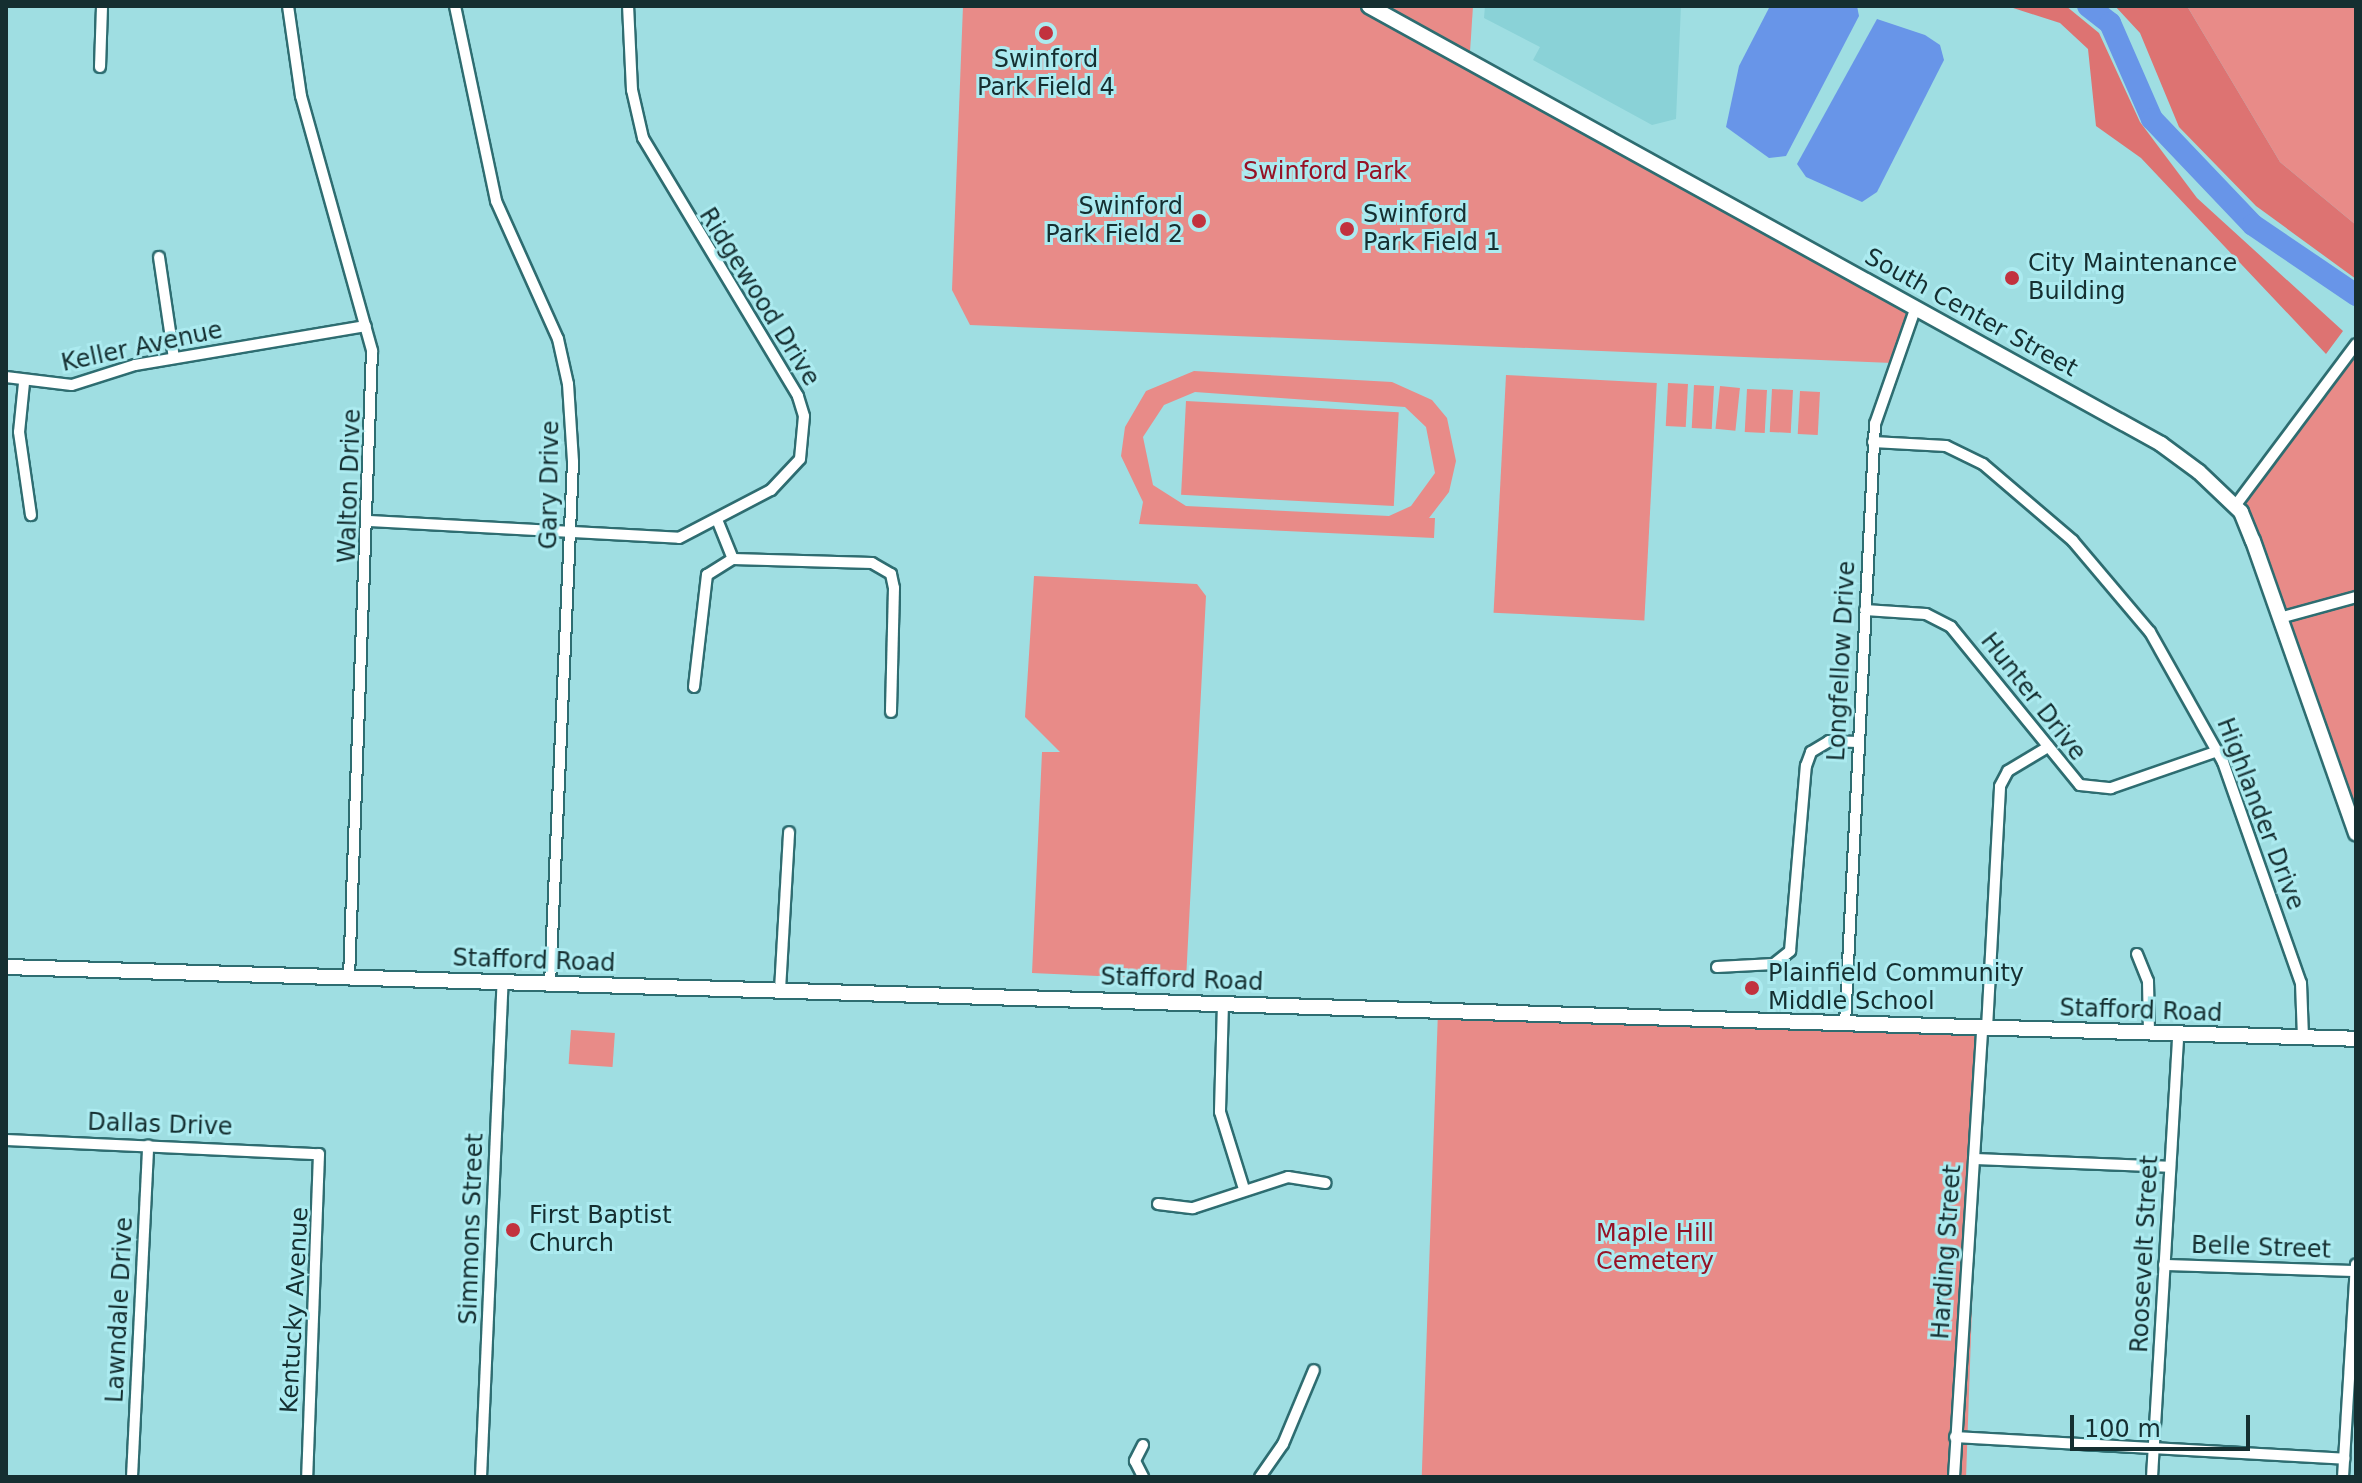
<!DOCTYPE html>
<style>
body{margin:0}
#map{position:relative;width:2362px;height:1483px;overflow:hidden;background:#9fdee2;font-family:"DejaVu Sans",sans-serif}
div>[style]{position:absolute}
[style*='--x']{left:calc(var(--x)*1px);top:calc(var(--y)*1px);width:calc(var(--w)*1px);rotate:calc(var(--a)*1deg)}
.built>*{inset:0;background:#8ad2d7}
.green>*{inset:0;background:#e88b88;transform-origin:0 0}
.forest>*{inset:0;background:#dd7372}
.water>*{inset:0;background:#6895e8}
.river>*{height:22px;margin:-11px;padding:0 11px;transform-origin:11px;border-radius:11px;background:#6895e8}
.roads{filter:drop-shadow(2px 0 #2e6d71) drop-shadow(-2px 0 #2e6d71) drop-shadow(0 2px #2e6d71) drop-shadow(0 -2px #2e6d71)}
.street>*{height:10px;margin:-5px;padding:0 5px;transform-origin:5px;border-radius:5px;background:#fff}
.secondary>*{height:14px;margin:-7px;padding:0 7px;transform-origin:7px;border-radius:7px;background:#fff}
.dots>*{width:22px;height:22px;translate:-50% -50%;box-sizing:border-box;border:4px solid #acebf0;border-radius:50%}
span{translate:-50% -50%;white-space:nowrap;text-align:center;line-height:1.15;-webkit-text-stroke:6px #acebf0;paint-order:stroke}
.poi-label{font-size:24px;color:#152f31}
.right{translate:-100% -50%;text-align:right}
.left{translate:0 -50%;text-align:left}
.park-label{font-size:24px;color:#961225}
.street-label{font-size:24px;color:#152f31}
.frame{position:absolute;inset:0;border:8px solid #152f31;pointer-events:none}
.scale{position:absolute;left:2070px;top:1415px;width:180px;height:36px;box-sizing:border-box;border:4px solid #152f31;border-top:0;padding-left:10px;font-size:24px;line-height:28px;white-space:nowrap;color:#152f31;-webkit-text-stroke:6px #acebf0;paint-order:stroke}
</style>
<div id="map">
<div class="built">
<i style="clip-path:polygon(1485px 6px,1681px 6px,1676px 119px,1652px 125px,1533px 60px,1540px 47px,1484px 18px)"></i>
</div>
<div class="green">
<i style="clip-path:polygon(963px 6px,1369px 6px,1916px 307px,1892px 363px,970px 325px,952px 290px)"></i>
<i style="clip-path:polygon(1383px 6px,1473px 6px,1470px 52px)"></i>
<i style="clip-path:polygon(2187px 6px,2356px 6px,2356px 225px,2280px 162px)"></i>
<i style="clip-path:polygon(2356px 342px,2356px 845px,2235px 506px)"></i>
<i style="clip-path:polygon(evenodd,1194px 371px,1392px 382px,1432px 400px,1447px 418px,1456px 461px,1449px 492px,1429px 518px,1435px 518px,1434px 538px,1139px 524px,1143px 502px,1121px 456px,1125px 427px,1146px 391px,1194px 371px,1195px 392px,1405px 407px,1426px 427px,1435px 473px,1411px 506px,1389px 516px,1186px 506px,1153px 485px,1143px 437px,1164px 405px,1195px 392px)"></i>
<i style="left:1506px;top:375px;width:151px;height:238px;rotate:3deg"></i>
<i style="left:1668px;top:383px;width:20px;height:43px;rotate:3deg"></i>
<i style="left:1694px;top:385px;width:20px;height:43px;rotate:3deg"></i>
<i style="left:1720px;top:386px;width:20px;height:43px;rotate:6deg"></i>
<i style="left:1747px;top:389px;width:20px;height:43px;rotate:3deg"></i>
<i style="left:1772px;top:389px;width:21px;height:43px;rotate:3deg"></i>
<i style="left:1800px;top:391px;width:20px;height:43px;rotate:3deg"></i>
<i style="left:1186px;top:401px;width:213px;height:94px;rotate:3deg"></i>
<i style="clip-path:polygon(1034px 576px,1197px 584px,1206px 596px,1186px 980px,1032px 973px,1042px 752px,1060px 752px,1025px 717px)"></i>
<i style="left:1438px;top:1011px;width:544px;height:467px;rotate:2deg"></i>
<i style="left:571px;top:1030px;width:44px;height:34px;rotate:4deg"></i>
</div>
<div class="forest">
<i style="clip-path:polygon(2007px 6px,2066px 6px,2099px 33px,2140px 122px,2197px 198px,2343px 331px,2326px 354px,2141px 158px,2096px 126px,2088px 49px,2060px 23px)"></i>
<i style="clip-path:polygon(2115px 6px,2187px 6px,2280px 162px,2356px 225px,2356px 279px,2256px 206px,2179px 127px,2140px 33px)"></i>
</div>
<div class="water">
<i style="clip-path:polygon(1770px 6px,1857px 6px,1859px 16px,1786px 156px,1769px 158px,1726px 127px,1739px 66px)"></i>
<i style="clip-path:polygon(1877px 19px,1925px 35px,1940px 45px,1944px 60px,1877px 192px,1862px 202px,1806px 177px,1797px 164px)"></i>
</div>
<div class="river">
<i style="--x:2088;--y:6;--w:28;--a:38"></i>
<i style="--x:2110;--y:23;--w:105;--a:66.4"></i>
<i style="--x:2152;--y:119;--w:146;--a:46.4"></i>
<i style="--x:2253;--y:225;--w:125;--a:34.2"></i>
</div>
<div class="roads">
<div class="street">
<i style="--x:288;--y:6;--w:91;--a:81.8"></i>
<i style="--x:301;--y:96;--w:265;--a:74.4"></i>
<i style="--x:372;--y:351;--w:626;--a:92.1"></i>
<i style="--x:455;--y:6;--w:199;--a:78.1"></i>
<i style="--x:496;--y:201;--w:151;--a:65.8"></i>
<i style="--x:558;--y:339;--w:46;--a:77.5"></i>
<i style="--x:568;--y:384;--w:78;--a:86.3"></i>
<i style="--x:573;--y:462;--w:523;--a:92.52"></i>
<i style="--x:100;--y:67;--w:61;--a:-88.1"></i>
<i style="--x:159;--y:257;--w:102;--a:81.6"></i>
<i style="--x:6;--y:377;--w:66;--a:6.9"></i>
<i style="--x:72;--y:385;--w:66;--a:-17.6"></i>
<i style="--x:135;--y:365;--w:234;--a:-9.6"></i>
<i style="--x:24;--y:383;--w:49;--a:95.8"></i>
<i style="--x:19;--y:432;--w:84;--a:81.8"></i>
<i style="--x:1873;--y:442;--w:73;--a:3.1"></i>
<i style="--x:1946;--y:446;--w:41;--a:25.9"></i>
<i style="--x:1983;--y:464;--w:118;--a:40.5"></i>
<i style="--x:2073;--y:541;--w:119;--a:49.8"></i>
<i style="--x:2150;--y:632;--w:149;--a:60.7"></i>
<i style="--x:2223;--y:762;--w:234;--a:70.6"></i>
<i style="--x:2301;--y:983;--w:55;--a:87.9"></i>
<i style="--x:2235;--y:506;--w:202;--a:-53.2"></i>
<i style="--x:370;--y:521;--w:309;--a:3.1"></i>
<i style="--x:679;--y:538;--w:104;--a:-27.6"></i>
<i style="--x:771;--y:490;--w:42;--a:-46.9"></i>
<i style="--x:800;--y:459;--w:43;--a:-84.7"></i>
<i style="--x:804;--y:416;--w:21;--a:-107"></i>
<i style="--x:798;--y:396;--w:301;--a:-121"></i>
<i style="--x:643;--y:138;--w:49;--a:-102.9"></i>
<i style="--x:632;--y:90;--w:84;--a:-92.7"></i>
<i style="--x:718;--y:522;--w:40;--a:68"></i>
<i style="--x:1865;--y:610;--w:61;--a:3.8"></i>
<i style="--x:1926;--y:614;--w:28;--a:27"></i>
<i style="--x:1951;--y:627;--w:204;--a:50.8"></i>
<i style="--x:2080;--y:785;--w:31;--a:6"></i>
<i style="--x:2111;--y:788;--w:113;--a:-19.1"></i>
<i style="--x:2283;--y:617;--w:76;--a:-15.3"></i>
<i style="--x:694;--y:687;--w:113;--a:-83.4"></i>
<i style="--x:707;--y:575;--w:31;--a:-32"></i>
<i style="--x:733;--y:559;--w:139;--a:1.6"></i>
<i style="--x:872;--y:563;--w:22;--a:30"></i>
<i style="--x:891;--y:574;--w:14;--a:78"></i>
<i style="--x:894;--y:588;--w:124;--a:91.4"></i>
<i style="--x:2137;--y:954;--w:29;--a:68"></i>
<i style="--x:2148;--y:981;--w:53;--a:88.9"></i>
<i style="--x:1717;--y:967;--w:57;--a:-3"></i>
<i style="--x:1774;--y:964;--w:21;--a:-39"></i>
<i style="--x:1790;--y:951;--w:186;--a:-85.1"></i>
<i style="--x:1806;--y:766;--w:15;--a:-70"></i>
<i style="--x:1811;--y:752;--w:21;--a:-31"></i>
<i style="--x:1829;--y:741;--w:29;--a:2"></i>
<i style="--x:780;--y:990;--w:158;--a:-86.7"></i>
<i style="--x:1223;--y:1003;--w:109;--a:91.6"></i>
<i style="--x:1220;--y:1112;--w:81;--a:72.7"></i>
<i style="--x:1845;--y:1024;--w:601;--a:-87.14"></i>
<i style="--x:1875;--y:424;--w:124;--a:-70.7"></i>
<i style="--x:1987;--y:1028;--w:242;--a:-86.9"></i>
<i style="--x:2000;--y:786;--w:17;--a:-62"></i>
<i style="--x:2008;--y:771;--w:47;--a:-31"></i>
<i style="--x:6;--y:1140;--w:313;--a:2.6"></i>
<i style="--x:319;--y:1154;--w:323;--a:92.1"></i>
<i style="--x:1974;--y:1159;--w:196;--a:2.3"></i>
<i style="--x:1158;--y:1204;--w:35;--a:7"></i>
<i style="--x:1193;--y:1208;--w:100;--a:-18.1"></i>
<i style="--x:1288;--y:1177;--w:38;--a:9"></i>
<i style="--x:2164;--y:1265;--w:192;--a:1.8"></i>
<i style="--x:1955;--y:1437;--w:390;--a:3.2"></i>
<i style="--x:1143;--y:1445;--w:18;--a:117"></i>
<i style="--x:1135;--y:1461;--w:18;--a:63"></i>
<i style="--x:132;--y:1477;--w:332;--a:-87.2"></i>
<i style="--x:481;--y:1477;--w:495;--a:-87.5"></i>
<i style="--x:1260;--y:1477;--w:40;--a:-55.1"></i>
<i style="--x:1283;--y:1444;--w:80;--a:-67.3"></i>
<i style="--x:1954;--y:1477;--w:449;--a:-86.4"></i>
<i style="--x:2152;--y:1477;--w:444;--a:-86.6"></i>
<i style="--x:2343;--y:1477;--w:213;--a:-86.5"></i>
</div>
<div class="secondary">
<i style="--x:1369;--y:6;--w:905;--a:28.94"></i>
<i style="--x:2161;--y:444;--w:47;--a:36.4"></i>
<i style="--x:2199;--y:472;--w:58;--a:43.6"></i>
<i style="--x:2241;--y:512;--w:31;--a:68"></i>
<i style="--x:2253;--y:541;--w:310;--a:70.6"></i>
<i style="--x:6;--y:967;--w:2351;--a:1.75"></i>
</div>
</div>
<div class="dots">
<i style="left:1046px;top:33px;background:#c2323e"></i>
<i style="left:1199px;top:221px;background:#c2323e"></i>
<i style="left:1347px;top:229px;background:#c2323e"></i>
<i style="left:2012px;top:278px;background:#c2323e"></i>
<i style="left:1752px;top:988px;background:#c2323e"></i>
<i style="left:513px;top:1230px;background:#c2323e"></i>
</div>
<div class="poi-label">
<span style="left:1046px;top:74px">Swinford<br>Park Field 4</span>
<span class="right" style="left:1183px;top:221px">Swinford<br>Park Field 2</span>
<span class="left" style="left:1363px;top:229px">Swinford<br>Park Field 1</span>
<span class="left" style="left:2028px;top:278px">City Maintenance<br>Building</span>
<span class="left" style="left:1768px;top:988px">Plainfield Community<br>Middle School</span>
<span class="left" style="left:529px;top:1230px">First Baptist<br>Church</span>
</div>
<div class="park-label">
<span style="left:1325px;top:172px">Swinford Park</span>
<span style="left:1655px;top:1248px">Maple Hill<br>Cemetery</span>
</div>
<div class="street-label">
<span style="left:759px;top:297px;rotate:58deg">Ridgewood Drive</span>
<span style="left:1971px;top:313px;rotate:29deg">South Center Street</span>
<span style="left:142px;top:347px;rotate:-12deg">Keller Avenue</span>
<span style="left:550px;top:485px;rotate:-89deg">Gary Drive</span>
<span style="left:350px;top:486px;rotate:-88deg">Walton Drive</span>
<span style="left:1842px;top:661px;rotate:-87deg">Longfellow Drive</span>
<span style="left:2033px;top:697px;rotate:52deg">Hunter Drive</span>
<span style="left:2260px;top:814px;rotate:69deg">Highlander Drive</span>
<span style="left:534px;top:961px;rotate:2deg">Stafford Road</span>
<span style="left:1182px;top:980px;rotate:2deg">Stafford Road</span>
<span style="left:2141px;top:1011px;rotate:2deg">Stafford Road</span>
<span style="left:160px;top:1125px;rotate:2deg">Dallas Drive</span>
<span style="left:472px;top:1229px;rotate:-88deg">Simmons Street</span>
<span style="left:2261px;top:1248px;rotate:2deg">Belle Street</span>
<span style="left:1947px;top:1252px;rotate:-86deg">Harding Street</span>
<span style="left:2145px;top:1254px;rotate:-87deg">Roosevelt Street</span>
<span style="left:120px;top:1310px;rotate:-87deg">Lawndale Drive</span>
<span style="left:295px;top:1310px;rotate:-87deg">Kentucky Avenue</span>
</div>
<div class="frame"></div>
<div class="scale">100 m</div>
</div>
